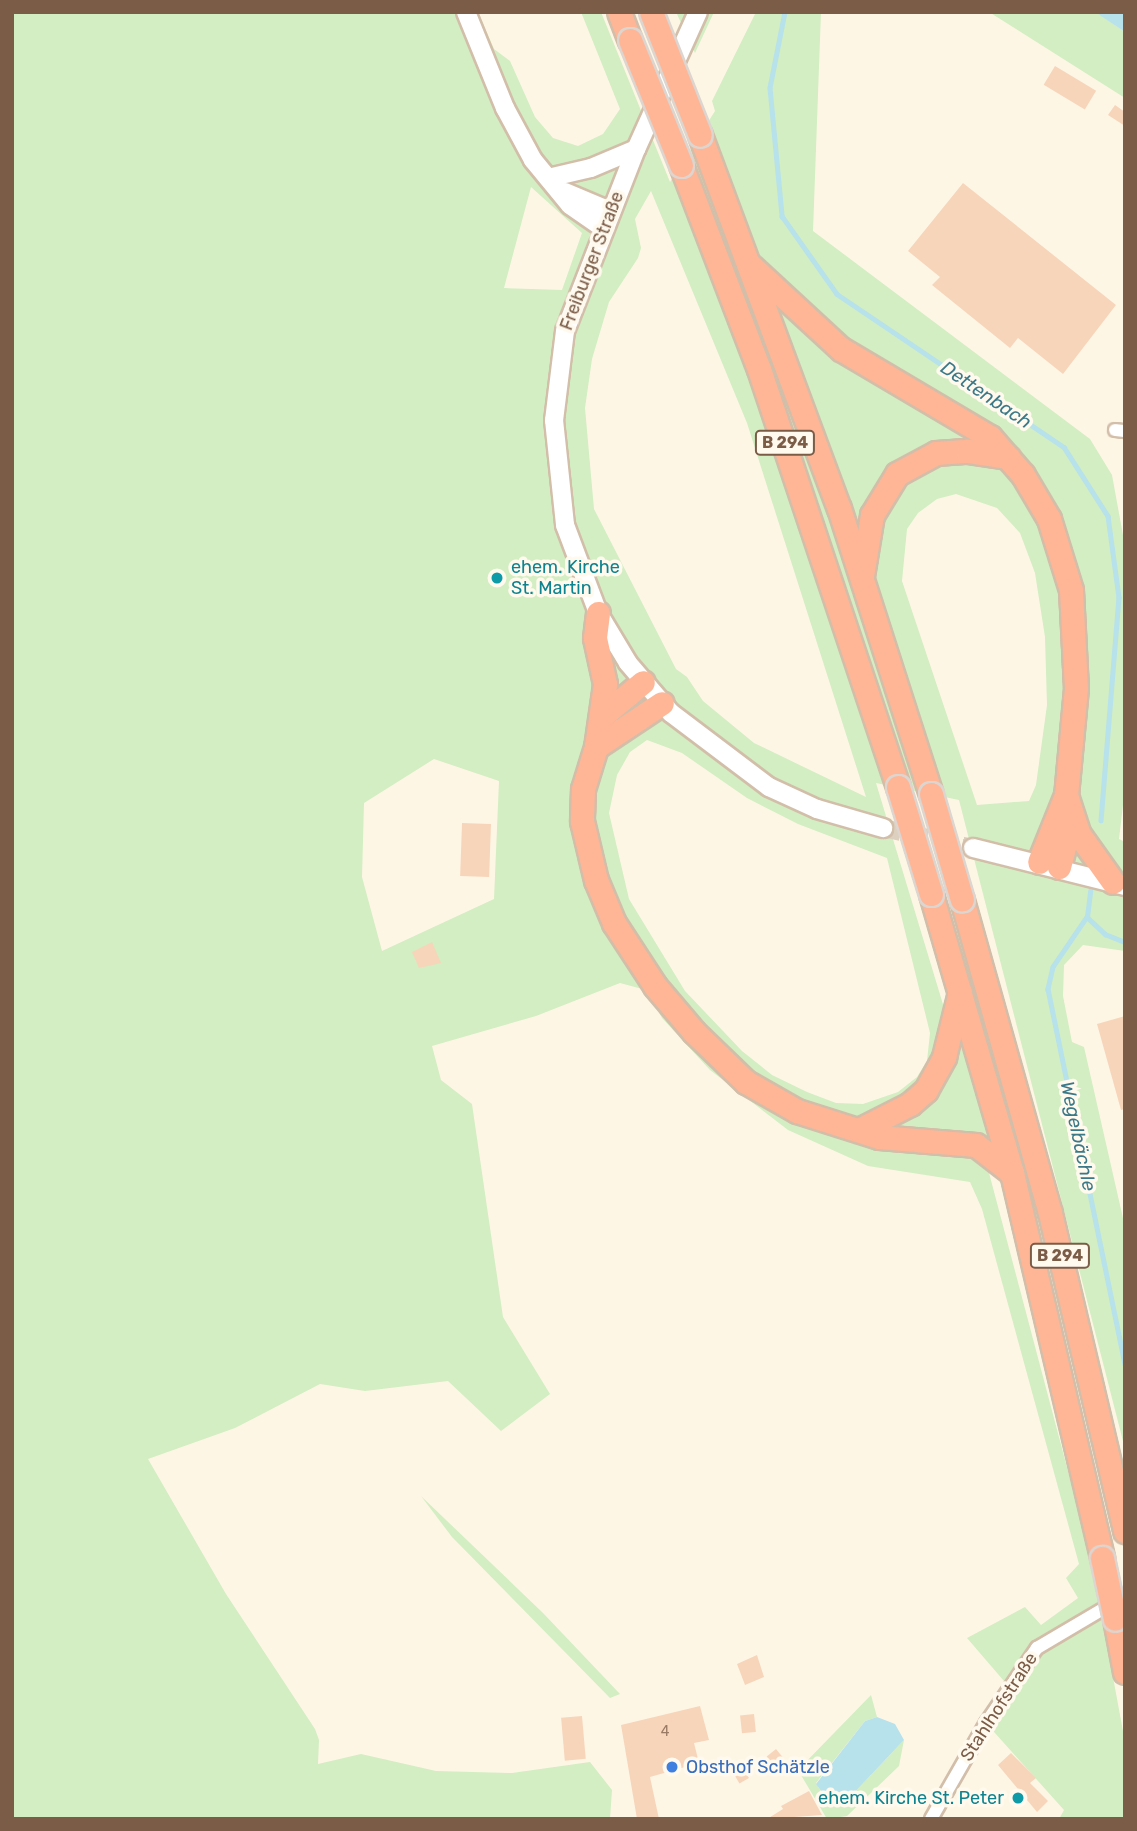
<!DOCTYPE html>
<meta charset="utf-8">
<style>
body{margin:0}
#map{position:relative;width:1137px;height:1831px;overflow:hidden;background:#fef6e5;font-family:Rubik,sans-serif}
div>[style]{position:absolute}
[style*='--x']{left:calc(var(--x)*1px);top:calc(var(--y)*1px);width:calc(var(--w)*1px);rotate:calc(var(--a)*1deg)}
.green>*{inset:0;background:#d2eec2}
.water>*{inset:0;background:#b7e1eb}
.stream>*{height:4.5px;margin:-2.25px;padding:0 2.25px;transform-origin:2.25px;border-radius:2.25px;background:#b7e1eb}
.building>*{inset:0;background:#f7d5ba;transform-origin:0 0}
.secondary-tunnel>*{height:18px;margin-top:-9px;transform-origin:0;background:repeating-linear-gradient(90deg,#ddd0be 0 18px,transparent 0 27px)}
.roads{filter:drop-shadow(2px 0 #d2bea9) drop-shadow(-2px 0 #d2bea9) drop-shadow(0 2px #d2bea9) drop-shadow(0 -2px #d2bea9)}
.street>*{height:12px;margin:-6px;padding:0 6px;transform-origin:6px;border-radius:6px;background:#fff}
.secondary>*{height:18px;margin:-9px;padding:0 9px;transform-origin:9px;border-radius:9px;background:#fff}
.highway>*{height:23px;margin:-11.5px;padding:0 11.5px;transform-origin:11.5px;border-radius:11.5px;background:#ffb696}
.bridges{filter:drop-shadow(2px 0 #ddd5cf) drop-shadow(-2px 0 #ddd5cf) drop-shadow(0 2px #ddd5cf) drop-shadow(0 -2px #ddd5cf)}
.highway-bridge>*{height:23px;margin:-11.5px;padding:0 11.5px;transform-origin:11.5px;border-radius:11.5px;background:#ffb696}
.dots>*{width:19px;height:19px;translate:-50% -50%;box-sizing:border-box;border:4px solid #fff9ee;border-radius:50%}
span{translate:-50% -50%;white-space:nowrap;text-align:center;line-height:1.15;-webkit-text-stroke:7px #fff9ee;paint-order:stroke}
.number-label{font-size:14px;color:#9a7a64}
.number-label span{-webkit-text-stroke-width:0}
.shield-label span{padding:2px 5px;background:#fff9ee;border:2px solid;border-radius:5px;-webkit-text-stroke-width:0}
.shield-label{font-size:16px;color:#7b5c47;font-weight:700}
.street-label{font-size:18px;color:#7b5c47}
.culture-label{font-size:18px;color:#0d838f}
.left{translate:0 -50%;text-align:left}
.right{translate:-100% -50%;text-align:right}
.shop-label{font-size:18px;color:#366cbe}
.water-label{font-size:19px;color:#3b7989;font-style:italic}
.frame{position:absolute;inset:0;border:14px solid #7b5c47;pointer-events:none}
</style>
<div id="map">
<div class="green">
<i style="clip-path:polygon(evenodd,12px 12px,478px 12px,494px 49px,510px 61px,535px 117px,553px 138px,578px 146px,603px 134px,620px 109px,581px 12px,601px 12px,670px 182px,715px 111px,712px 101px,756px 12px,821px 12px,813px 231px,1090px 439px,1112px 475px,1125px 546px,1125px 788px,1119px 839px,1125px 842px,1125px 951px,1083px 945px,1064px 965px,1063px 996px,1072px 1042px,1084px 1047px,1125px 1227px,1125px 1449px,959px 800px,876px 783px,945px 1011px,961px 1039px,989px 1137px,988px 1169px,1091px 1558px,1125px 1742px,1125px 1819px,1059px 1819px,1064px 1810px,986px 1723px,1010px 1688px,967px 1638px,1025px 1607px,1041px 1625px,1078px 1598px,1066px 1578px,1079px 1564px,982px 1209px,970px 1182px,868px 1166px,788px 1130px,710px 1070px,662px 1018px,646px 990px,620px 983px,536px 1016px,432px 1046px,441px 1080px,472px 1104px,503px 1317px,550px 1394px,501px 1431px,448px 1381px,365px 1391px,320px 1384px,235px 1428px,148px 1459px,226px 1594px,315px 1729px,319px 1740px,318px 1764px,361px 1754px,436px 1771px,512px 1773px,590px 1762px,612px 1790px,610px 1819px,12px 1819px,12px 12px,531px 187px,582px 233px,562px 290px,504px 288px,531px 187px,12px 12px,651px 191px,747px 423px,866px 797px,754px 743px,703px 701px,687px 677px,676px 669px,594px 509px,585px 408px,592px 359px,609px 302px,638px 258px,641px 248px,635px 219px,651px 191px,12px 12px,956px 494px,997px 508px,1020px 533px,1035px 573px,1045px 637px,1047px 705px,1036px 785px,1029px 801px,977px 805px,902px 581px,907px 529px,918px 513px,937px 499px,956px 494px,12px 12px,647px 740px,682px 753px,747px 798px,798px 824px,887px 858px,930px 1033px,927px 1061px,917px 1077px,898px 1092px,863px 1104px,836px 1103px,807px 1092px,772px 1075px,742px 1051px,685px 991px,629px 899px,609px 813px,617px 775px,630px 752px,647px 740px,12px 12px,434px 759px,499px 781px,494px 899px,382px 951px,362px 877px,364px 803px,434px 759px,12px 12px,432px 943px,420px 968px,413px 952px,432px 943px)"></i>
<i style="clip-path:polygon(676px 12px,714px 12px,695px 53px)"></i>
<i style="clip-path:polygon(989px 12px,1096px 12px,1125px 32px,1125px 98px)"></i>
<i style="clip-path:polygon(421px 1496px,543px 1613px,620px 1694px,610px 1698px,452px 1537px)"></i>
<i style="clip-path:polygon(871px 1695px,877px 1717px,865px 1721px,816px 1783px,823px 1795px,852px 1795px,904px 1740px,899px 1766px,847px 1816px,827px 1819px,798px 1770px)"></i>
</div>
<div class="water">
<i style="clip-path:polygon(1096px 12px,1125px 12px,1125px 32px,1101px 16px)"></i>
<i style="clip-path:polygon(877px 1717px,895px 1724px,904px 1740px,852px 1795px,832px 1799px,824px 1795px,816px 1784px,865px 1721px)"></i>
</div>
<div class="stream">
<i style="--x:785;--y:12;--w:77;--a:101.2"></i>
<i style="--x:770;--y:88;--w:129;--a:84.6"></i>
<i style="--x:782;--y:216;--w:95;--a:54.8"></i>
<i style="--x:837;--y:294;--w:274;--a:34"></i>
<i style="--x:1064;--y:447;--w:82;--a:57.5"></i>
<i style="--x:1108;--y:516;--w:82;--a:82.3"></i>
<i style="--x:1119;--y:597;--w:224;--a:94.6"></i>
<i style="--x:1087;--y:917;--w:60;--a:124.2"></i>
<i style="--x:1053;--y:967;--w:23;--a:103"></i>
<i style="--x:1048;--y:989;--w:383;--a:78.4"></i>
<i style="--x:1087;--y:917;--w:25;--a:43"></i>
<i style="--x:1105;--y:934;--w:22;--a:22"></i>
<i style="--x:1087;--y:917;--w:26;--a:-83"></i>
</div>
<div class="building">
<i style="left:1055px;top:66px;width:48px;height:22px;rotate:31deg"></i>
<i style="clip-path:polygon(1115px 105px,1125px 112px,1125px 126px,1108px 115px)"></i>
<i style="clip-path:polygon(963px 183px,1116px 305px,1063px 374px,1018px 338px,1010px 348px,932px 285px,940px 277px,908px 251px)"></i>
<i style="left:462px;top:823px;width:29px;height:53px;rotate:2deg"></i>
<i style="clip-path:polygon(432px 942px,441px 963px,419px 968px,412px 952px)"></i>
<i style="clip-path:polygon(1125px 1016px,1125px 1109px,1121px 1110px,1097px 1024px)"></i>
<i style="clip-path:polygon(757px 1655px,764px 1677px,745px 1685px,737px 1664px)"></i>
<i style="clip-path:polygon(700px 1706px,709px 1740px,694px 1743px,699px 1763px,650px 1777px,659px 1819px,637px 1819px,621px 1725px)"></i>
<i style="left:754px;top:1714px;width:18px;height:14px;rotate:84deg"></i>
<i style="left:582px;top:1716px;width:43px;height:21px;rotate:85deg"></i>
<i style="left:776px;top:1749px;width:13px;height:12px;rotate:51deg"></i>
<i style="clip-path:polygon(1011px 1753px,1036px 1778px,1030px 1783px,1048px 1801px,1037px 1812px,998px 1765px)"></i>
<i style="left:742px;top:1766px;width:14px;height:11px;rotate:60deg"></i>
<i style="clip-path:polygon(809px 1791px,822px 1815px,767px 1819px,783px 1809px,781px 1806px)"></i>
</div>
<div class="secondary-tunnel">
<i style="--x:883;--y:828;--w:92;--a:12.5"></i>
</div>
<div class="roads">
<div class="street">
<i style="--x:1115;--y:430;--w:10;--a:6"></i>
<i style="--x:931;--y:1819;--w:111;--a:-60.2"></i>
<i style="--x:986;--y:1723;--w:91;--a:-55.8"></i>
<i style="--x:1037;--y:1648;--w:102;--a:-30.6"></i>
</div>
<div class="secondary">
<i style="--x:466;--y:12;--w:104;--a:67.9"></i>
<i style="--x:505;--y:108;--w:59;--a:61.7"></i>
<i style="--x:533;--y:160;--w:58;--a:50.6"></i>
<i style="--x:570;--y:205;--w:40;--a:34.9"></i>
<i style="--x:698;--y:12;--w:150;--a:114.3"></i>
<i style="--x:636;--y:149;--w:195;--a:111.3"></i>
<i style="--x:565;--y:331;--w:90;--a:97"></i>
<i style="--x:554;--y:420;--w:106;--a:84"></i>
<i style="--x:565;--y:525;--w:94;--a:69.4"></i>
<i style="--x:598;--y:613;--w:58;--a:59"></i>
<i style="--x:628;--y:663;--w:66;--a:49.3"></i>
<i style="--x:671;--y:713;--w:123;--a:37.1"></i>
<i style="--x:769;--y:787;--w:53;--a:24.6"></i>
<i style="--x:817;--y:809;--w:69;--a:16.1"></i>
<i style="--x:548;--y:178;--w:44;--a:-13.1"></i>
<i style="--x:591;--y:168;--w:49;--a:-22.9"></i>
<i style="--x:565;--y:192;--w:49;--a:22.9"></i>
<i style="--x:973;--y:848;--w:157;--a:14"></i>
</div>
<div class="highway">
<i style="--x:619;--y:12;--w:30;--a:69"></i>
<i style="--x:700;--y:135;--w:398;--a:69.6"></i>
<i style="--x:839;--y:508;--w:300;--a:72.2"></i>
<i style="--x:681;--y:165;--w:218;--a:69.1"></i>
<i style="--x:759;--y:369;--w:441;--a:71.6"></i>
<i style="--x:752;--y:267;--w:121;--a:42.7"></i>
<i style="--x:841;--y:349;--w:173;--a:30.6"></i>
<i style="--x:990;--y:437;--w:50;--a:49"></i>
<i style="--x:1023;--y:475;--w:51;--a:59.4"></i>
<i style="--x:1049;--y:519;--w:74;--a:72.8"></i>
<i style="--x:1071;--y:590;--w:98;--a:87.1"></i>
<i style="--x:1076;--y:688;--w:107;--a:95.3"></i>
<i style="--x:1066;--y:795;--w:72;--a:111.9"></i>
<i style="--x:862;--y:576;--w:62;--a:-80.7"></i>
<i style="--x:872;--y:515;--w:48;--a:-58.6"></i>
<i style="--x:897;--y:474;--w:44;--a:-28.3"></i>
<i style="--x:936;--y:453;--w:32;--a:-4"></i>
<i style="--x:968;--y:451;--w:40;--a:8.5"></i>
<i style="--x:598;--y:613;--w:25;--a:97"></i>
<i style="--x:595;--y:638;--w:47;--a:77.7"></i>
<i style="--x:605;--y:684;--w:64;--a:98.1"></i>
<i style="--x:596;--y:747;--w:44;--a:107.2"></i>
<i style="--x:583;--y:789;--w:32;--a:92"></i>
<i style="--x:582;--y:821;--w:61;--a:76.7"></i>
<i style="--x:596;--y:880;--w:47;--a:67.3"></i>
<i style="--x:614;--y:923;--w:75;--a:56.9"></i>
<i style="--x:655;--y:986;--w:60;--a:49.7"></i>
<i style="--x:694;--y:1032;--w:72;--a:43.9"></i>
<i style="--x:746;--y:1082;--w:59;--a:29.6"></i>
<i style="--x:797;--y:1111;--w:86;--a:17.6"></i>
<i style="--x:879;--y:1137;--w:97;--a:4.7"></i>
<i style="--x:976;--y:1145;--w:46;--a:37.9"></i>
<i style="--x:602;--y:716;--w:53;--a:-39.7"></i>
<i style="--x:596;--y:747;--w:79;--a:-33.7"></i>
<i style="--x:1066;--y:795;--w:40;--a:72"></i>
<i style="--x:1078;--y:833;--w:60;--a:54.5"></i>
<i style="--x:1059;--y:867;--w:53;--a:-75.7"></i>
<i style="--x:931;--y:894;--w:291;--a:73.8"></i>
<i style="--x:1012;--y:1173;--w:395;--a:76.8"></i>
<i style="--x:962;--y:900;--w:325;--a:74.3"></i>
<i style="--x:1050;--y:1213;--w:327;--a:76.7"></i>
<i style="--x:859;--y:1130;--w:57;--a:-27"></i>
<i style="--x:910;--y:1104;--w:21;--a:-41"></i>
<i style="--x:926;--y:1090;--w:38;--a:-61"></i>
<i style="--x:944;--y:1057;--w:67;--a:-76.2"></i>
<i style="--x:1115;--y:1619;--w:54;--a:79.3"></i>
</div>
</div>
<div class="bridges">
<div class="highway-bridge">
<i style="--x:651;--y:12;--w:132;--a:68.3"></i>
<i style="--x:630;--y:40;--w:135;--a:67.8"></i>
<i style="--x:898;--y:787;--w:112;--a:72.9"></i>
<i style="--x:931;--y:794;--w:110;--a:73.7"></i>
<i style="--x:1102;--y:1558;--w:62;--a:78"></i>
</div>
</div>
<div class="dots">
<i style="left:497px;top:578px;background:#0f9aa8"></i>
<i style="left:672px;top:1767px;background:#3f7fe0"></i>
<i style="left:1018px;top:1798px;background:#0f9aa8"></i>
</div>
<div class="number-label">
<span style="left:665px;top:1732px">4</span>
</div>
<div class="shield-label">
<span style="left:785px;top:443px">B 294</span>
<span style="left:1060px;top:1256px">B 294</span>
</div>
<div class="street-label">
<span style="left:592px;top:261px;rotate:-69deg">Freiburger Straße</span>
<span style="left:999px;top:1707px;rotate:-57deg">Stahlhofstraße</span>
</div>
<div class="culture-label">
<span class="left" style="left:511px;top:578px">ehem. Kirche<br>St. Martin</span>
<span class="right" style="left:1004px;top:1798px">ehem. Kirche St. Peter</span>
</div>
<div class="shop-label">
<span class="left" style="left:686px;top:1767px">Obsthof Schätzle</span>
</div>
<div class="water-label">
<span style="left:986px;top:395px;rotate:34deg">Dettenbach</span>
<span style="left:1078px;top:1136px;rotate:78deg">Wegelbächle</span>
</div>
<div class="frame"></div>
</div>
